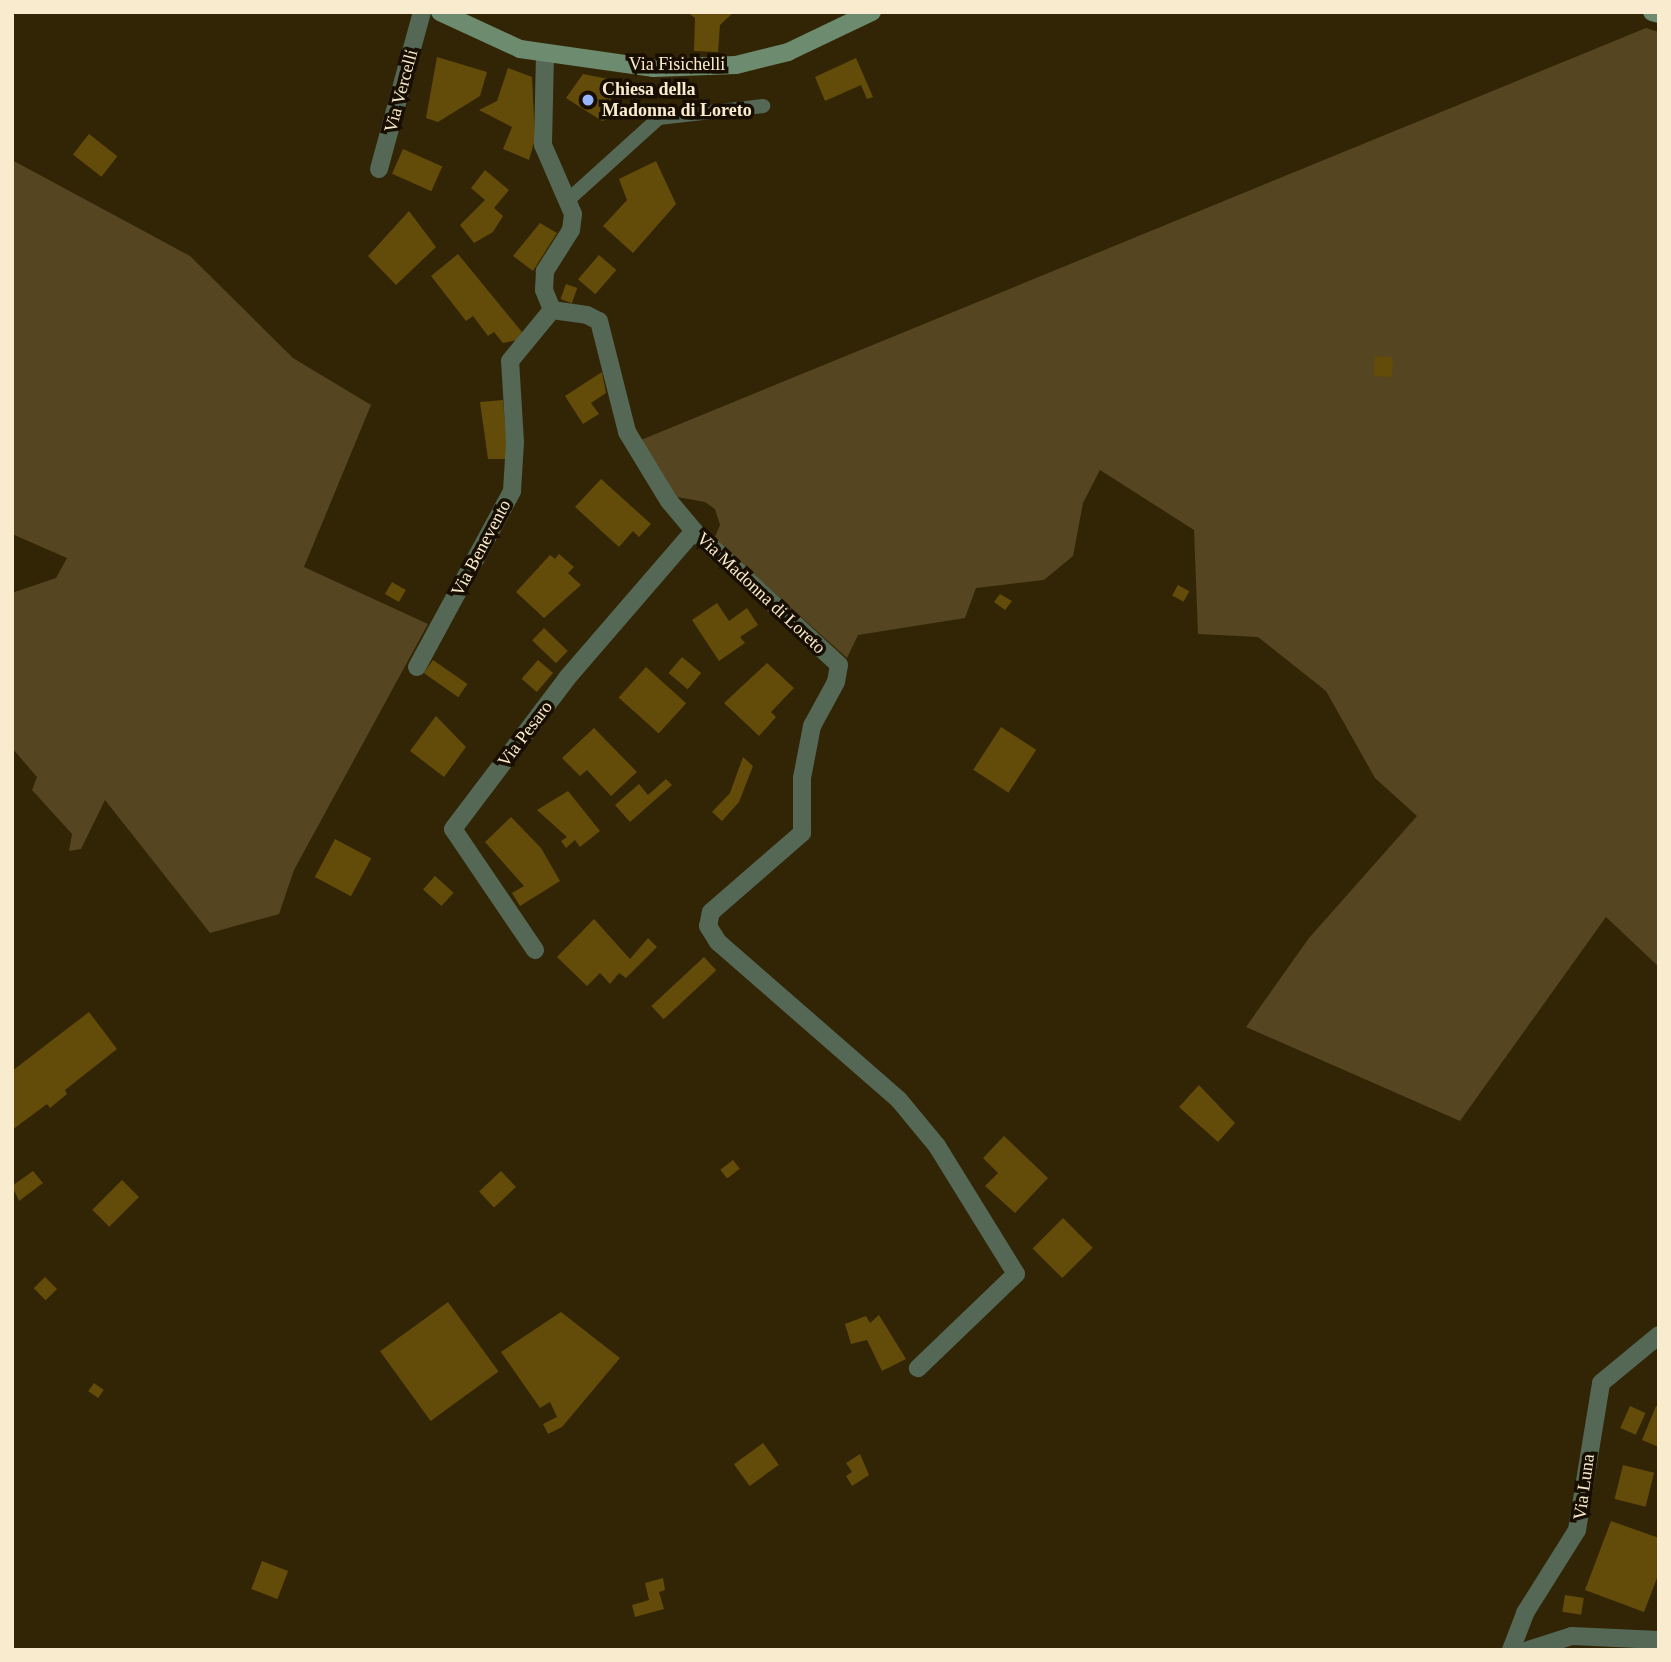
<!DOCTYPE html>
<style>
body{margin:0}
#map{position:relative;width:1671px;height:1662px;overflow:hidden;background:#322505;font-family:Georgia,serif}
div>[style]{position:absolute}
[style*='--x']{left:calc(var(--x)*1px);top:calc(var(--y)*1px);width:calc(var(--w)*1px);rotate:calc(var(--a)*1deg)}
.green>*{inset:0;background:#554520}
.building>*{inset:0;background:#634b09;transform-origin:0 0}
.service>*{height:14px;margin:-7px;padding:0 7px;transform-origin:7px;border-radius:7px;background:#546855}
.minor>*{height:18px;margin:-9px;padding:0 9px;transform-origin:9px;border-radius:9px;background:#546855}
.secondary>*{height:18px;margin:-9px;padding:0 9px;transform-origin:9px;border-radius:9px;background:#6d8c6f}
.dots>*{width:19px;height:19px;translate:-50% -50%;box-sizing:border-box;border:4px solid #180e00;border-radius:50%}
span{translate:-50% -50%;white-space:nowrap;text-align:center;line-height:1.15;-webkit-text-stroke:7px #180e00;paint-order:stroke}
.street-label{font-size:18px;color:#f9ecce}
.poi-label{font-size:18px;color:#f9ecce;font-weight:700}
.left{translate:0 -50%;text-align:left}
.frame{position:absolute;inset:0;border:14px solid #f9ecce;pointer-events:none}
</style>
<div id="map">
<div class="green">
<i style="clip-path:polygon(1646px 28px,1659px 32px,1659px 967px,1606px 917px,1460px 1121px,1246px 1027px,1309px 938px,1417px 816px,1375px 778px,1326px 691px,1258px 637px,1198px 634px,1194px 530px,1100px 470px,1083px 503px,1073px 556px,1044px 580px,976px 588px,965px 618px,858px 635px,847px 658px,714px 539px,720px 525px,715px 509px,705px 502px,672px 496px,636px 442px)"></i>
<i style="clip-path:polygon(12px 160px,190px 256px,293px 358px,371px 405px,304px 567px,428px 624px,294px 870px,279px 914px,210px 933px,105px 800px,81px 849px,69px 851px,72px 834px,32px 790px,37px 777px,12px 748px,12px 593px,56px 578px,67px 558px,12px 534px)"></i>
</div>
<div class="building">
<i style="clip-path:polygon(687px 12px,734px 12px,720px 25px,718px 52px,694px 51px,695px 18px)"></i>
<i style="clip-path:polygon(437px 57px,487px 72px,480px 96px,438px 122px,426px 118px)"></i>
<i style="clip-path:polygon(856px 58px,873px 97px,867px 99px,861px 85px,825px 101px,815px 77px)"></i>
<i style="clip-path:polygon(508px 68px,532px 77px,535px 139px,529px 160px,503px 149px,512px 127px,479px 110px,497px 101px)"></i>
<i style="clip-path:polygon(583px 74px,623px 82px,610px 101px,612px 118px,602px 121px,566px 98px)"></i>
<i style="left:89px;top:134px;width:36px;height:26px;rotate:38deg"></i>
<i style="left:403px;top:149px;width:43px;height:27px;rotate:24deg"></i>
<i style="clip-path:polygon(656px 161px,676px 204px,633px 253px,603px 226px,627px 200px,619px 179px)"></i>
<i style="clip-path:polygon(485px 170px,509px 190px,494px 208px,503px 216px,493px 232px,474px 243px,460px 225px,485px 200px,471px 188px)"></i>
<i style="clip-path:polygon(409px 211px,436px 247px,396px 285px,368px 256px)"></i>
<i style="clip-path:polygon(540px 223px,557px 233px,533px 271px,513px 256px)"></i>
<i style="clip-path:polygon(458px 254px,522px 332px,517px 340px,503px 343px,494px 332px,488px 336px,473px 316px,466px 321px,431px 276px)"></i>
<i style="left:599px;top:255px;width:23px;height:32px;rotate:41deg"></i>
<i style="left:566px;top:284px;width:12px;height:16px;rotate:20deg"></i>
<i style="left:1375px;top:356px;width:18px;height:20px;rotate:3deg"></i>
<i style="clip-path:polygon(602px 372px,606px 393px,591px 403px,599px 414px,583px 424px,565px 396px)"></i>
<i style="clip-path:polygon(503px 400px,508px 459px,488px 459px,480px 402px)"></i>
<i style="clip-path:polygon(601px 479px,651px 524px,639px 537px,633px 531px,619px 547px,575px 507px)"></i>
<i style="clip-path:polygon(559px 554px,574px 567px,568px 573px,581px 585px,544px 618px,516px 592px,550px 555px,555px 559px)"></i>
<i style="left:392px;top:582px;width:16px;height:14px;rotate:30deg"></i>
<i style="left:1178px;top:585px;width:13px;height:12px;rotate:29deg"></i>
<i style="clip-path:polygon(1000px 594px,1012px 601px,1005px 610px,994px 602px)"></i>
<i style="clip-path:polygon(717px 603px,729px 621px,747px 608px,758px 625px,740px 637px,745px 643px,719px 661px,692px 620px)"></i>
<i style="left:544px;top:628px;width:33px;height:17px;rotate:44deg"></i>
<i style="left:682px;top:657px;width:25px;height:21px;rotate:40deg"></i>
<i style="left:433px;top:660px;width:42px;height:16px;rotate:35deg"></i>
<i style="left:538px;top:660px;width:20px;height:25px;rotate:41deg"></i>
<i style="clip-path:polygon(767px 663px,794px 688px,771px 712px,776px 717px,759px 736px,724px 703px)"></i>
<i style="left:646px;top:667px;width:54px;height:41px;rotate:42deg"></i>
<i style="clip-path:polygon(436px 716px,466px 747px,444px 777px,410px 751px)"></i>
<i style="left:1001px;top:727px;width:42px;height:51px;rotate:33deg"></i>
<i style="clip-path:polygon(594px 728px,637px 772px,611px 796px,587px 770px,580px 776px,562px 758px)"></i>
<i style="clip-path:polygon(743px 757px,753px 766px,739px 802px,722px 821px,712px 812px,730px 793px)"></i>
<i style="clip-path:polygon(666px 779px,672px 785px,630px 822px,615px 805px,639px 784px,648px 795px)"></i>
<i style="clip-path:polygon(568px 791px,600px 831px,580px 847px,575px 840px,566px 848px,561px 841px,567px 837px,537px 810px)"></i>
<i style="clip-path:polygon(511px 817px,541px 848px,560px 881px,520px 906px,512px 893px,524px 886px,485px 842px)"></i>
<i style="left:335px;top:839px;width:41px;height:43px;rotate:28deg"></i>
<i style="left:435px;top:876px;width:25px;height:18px;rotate:42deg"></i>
<i style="clip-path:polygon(594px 919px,630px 959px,648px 938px,657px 947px,626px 978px,619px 973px,610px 984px,600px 973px,587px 986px,557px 957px)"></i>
<i style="left:704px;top:957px;width:18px;height:72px;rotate:47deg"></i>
<i style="clip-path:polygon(89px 1012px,117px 1049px,65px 1090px,67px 1094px,50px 1108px,47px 1104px,12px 1130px,12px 1071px)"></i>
<i style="clip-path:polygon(1199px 1085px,1235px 1123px,1218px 1142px,1179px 1107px)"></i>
<i style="clip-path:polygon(1004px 1136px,1048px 1178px,1015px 1213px,985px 1186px,998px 1173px,983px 1158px)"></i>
<i style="left:733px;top:1160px;width:11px;height:16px;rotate:52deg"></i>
<i style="clip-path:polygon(33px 1171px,43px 1183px,19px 1201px,12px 1186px)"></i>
<i style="left:501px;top:1171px;width:22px;height:30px;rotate:47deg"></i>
<i style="left:122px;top:1180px;width:24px;height:42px;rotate:45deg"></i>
<i style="left:1063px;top:1218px;width:42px;height:43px;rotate:45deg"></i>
<i style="left:45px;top:1277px;width:17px;height:16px;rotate:45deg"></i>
<i style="left:448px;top:1302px;width:86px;height:84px;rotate:54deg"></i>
<i style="clip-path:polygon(561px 1312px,620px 1358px,562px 1427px,548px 1434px,543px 1424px,557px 1417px,550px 1402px,540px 1408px,501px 1352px)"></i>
<i style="clip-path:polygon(879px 1315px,906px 1359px,882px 1371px,867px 1340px,851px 1344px,845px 1324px,866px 1316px,870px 1323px)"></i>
<i style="left:94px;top:1383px;width:12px;height:10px;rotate:35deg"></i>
<i style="left:1630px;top:1406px;width:17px;height:24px;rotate:24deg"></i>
<i style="clip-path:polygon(1656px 1406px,1659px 1407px,1659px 1447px,1642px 1440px)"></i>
<i style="left:763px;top:1443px;width:27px;height:36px;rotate:54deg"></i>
<i style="clip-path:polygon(860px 1454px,869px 1475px,852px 1486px,846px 1476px,852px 1472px,846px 1463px)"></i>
<i style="left:1623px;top:1465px;width:32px;height:35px;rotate:14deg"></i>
<i style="clip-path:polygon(1611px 1521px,1659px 1538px,1659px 1573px,1644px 1612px,1585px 1590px)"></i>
<i style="left:262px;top:1561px;width:28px;height:30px;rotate:21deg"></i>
<i style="clip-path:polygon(663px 1578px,665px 1590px,659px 1592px,664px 1609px,635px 1617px,632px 1605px,649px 1600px,645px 1583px)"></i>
<i style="left:1565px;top:1595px;width:19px;height:17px;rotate:9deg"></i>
</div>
<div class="service">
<i style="--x:567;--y:201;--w:124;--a:-42.1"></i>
<i style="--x:659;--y:118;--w:105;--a:-6.6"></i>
</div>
<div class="minor">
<i style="--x:545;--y:55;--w:90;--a:91.3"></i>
<i style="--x:543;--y:145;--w:75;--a:66.5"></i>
<i style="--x:573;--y:214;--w:16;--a:97"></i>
<i style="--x:571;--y:230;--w:49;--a:122.4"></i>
<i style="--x:545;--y:271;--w:19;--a:93"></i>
<i style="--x:544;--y:290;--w:22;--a:68"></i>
<i style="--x:552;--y:310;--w:35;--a:8"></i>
<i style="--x:587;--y:315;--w:13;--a:27"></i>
<i style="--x:599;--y:321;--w:114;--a:75.8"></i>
<i style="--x:627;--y:432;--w:81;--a:58.7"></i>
<i style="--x:669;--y:501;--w:39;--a:50"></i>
<i style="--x:694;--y:531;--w:197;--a:42.7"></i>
<i style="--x:839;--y:665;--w:17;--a:100"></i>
<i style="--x:836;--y:682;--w:50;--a:118.6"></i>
<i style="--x:812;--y:726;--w:53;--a:100.9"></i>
<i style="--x:802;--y:778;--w:55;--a:90"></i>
<i style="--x:802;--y:833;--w:121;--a:139"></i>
<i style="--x:711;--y:912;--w:14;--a:102"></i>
<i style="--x:708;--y:926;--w:19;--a:58"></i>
<i style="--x:718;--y:942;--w:240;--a:41.1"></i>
<i style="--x:899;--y:1100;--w:60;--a:50.4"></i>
<i style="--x:937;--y:1146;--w:150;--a:58.3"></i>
<i style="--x:1016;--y:1274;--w:136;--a:136.2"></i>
<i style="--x:379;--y:169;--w:163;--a:-74.7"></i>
<i style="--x:417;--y:667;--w:200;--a:-61.6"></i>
<i style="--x:512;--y:491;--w:49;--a:-86.5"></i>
<i style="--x:515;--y:442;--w:81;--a:-93.5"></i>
<i style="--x:510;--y:361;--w:66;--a:-50.5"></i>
<i style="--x:535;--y:950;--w:146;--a:-124.1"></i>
<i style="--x:453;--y:829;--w:189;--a:-52.9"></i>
<i style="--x:567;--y:678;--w:194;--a:-49.2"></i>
<i style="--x:1511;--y:1650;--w:40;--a:-69"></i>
<i style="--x:1525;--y:1613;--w:98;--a:-57.9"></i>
<i style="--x:1577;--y:1530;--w:149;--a:-80.7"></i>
<i style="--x:1601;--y:1383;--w:75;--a:-39.6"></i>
<i style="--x:1528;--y:1650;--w:46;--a:-17.7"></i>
<i style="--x:1572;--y:1636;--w:87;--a:2.6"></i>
</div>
<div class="secondary">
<i style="--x:440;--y:12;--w:88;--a:24.8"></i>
<i style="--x:520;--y:49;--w:134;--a:8.1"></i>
<i style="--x:653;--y:68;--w:83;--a:-2.1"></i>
<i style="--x:736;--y:65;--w:54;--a:-14"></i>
<i style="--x:788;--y:52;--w:93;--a:-25.5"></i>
<i style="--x:1652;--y:12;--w:7;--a:16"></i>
</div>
<div class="dots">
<i style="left:588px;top:100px;background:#97b6fd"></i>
</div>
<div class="street-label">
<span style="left:677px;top:64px">Via Fisichelli</span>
<span style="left:401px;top:91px;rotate:-75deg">Via Vercelli</span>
<span style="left:481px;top:548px;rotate:-62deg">Via Benevento</span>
<span style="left:761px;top:593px;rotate:43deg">Via Madonna di Loreto</span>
<span style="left:525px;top:734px;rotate:-53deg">Via Pesaro</span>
<span style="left:1584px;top:1487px;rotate:-82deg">Via Luna</span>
</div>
<div class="poi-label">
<span class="left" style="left:602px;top:100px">Chiesa della<br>Madonna di Loreto</span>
</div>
<div class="frame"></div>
</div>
